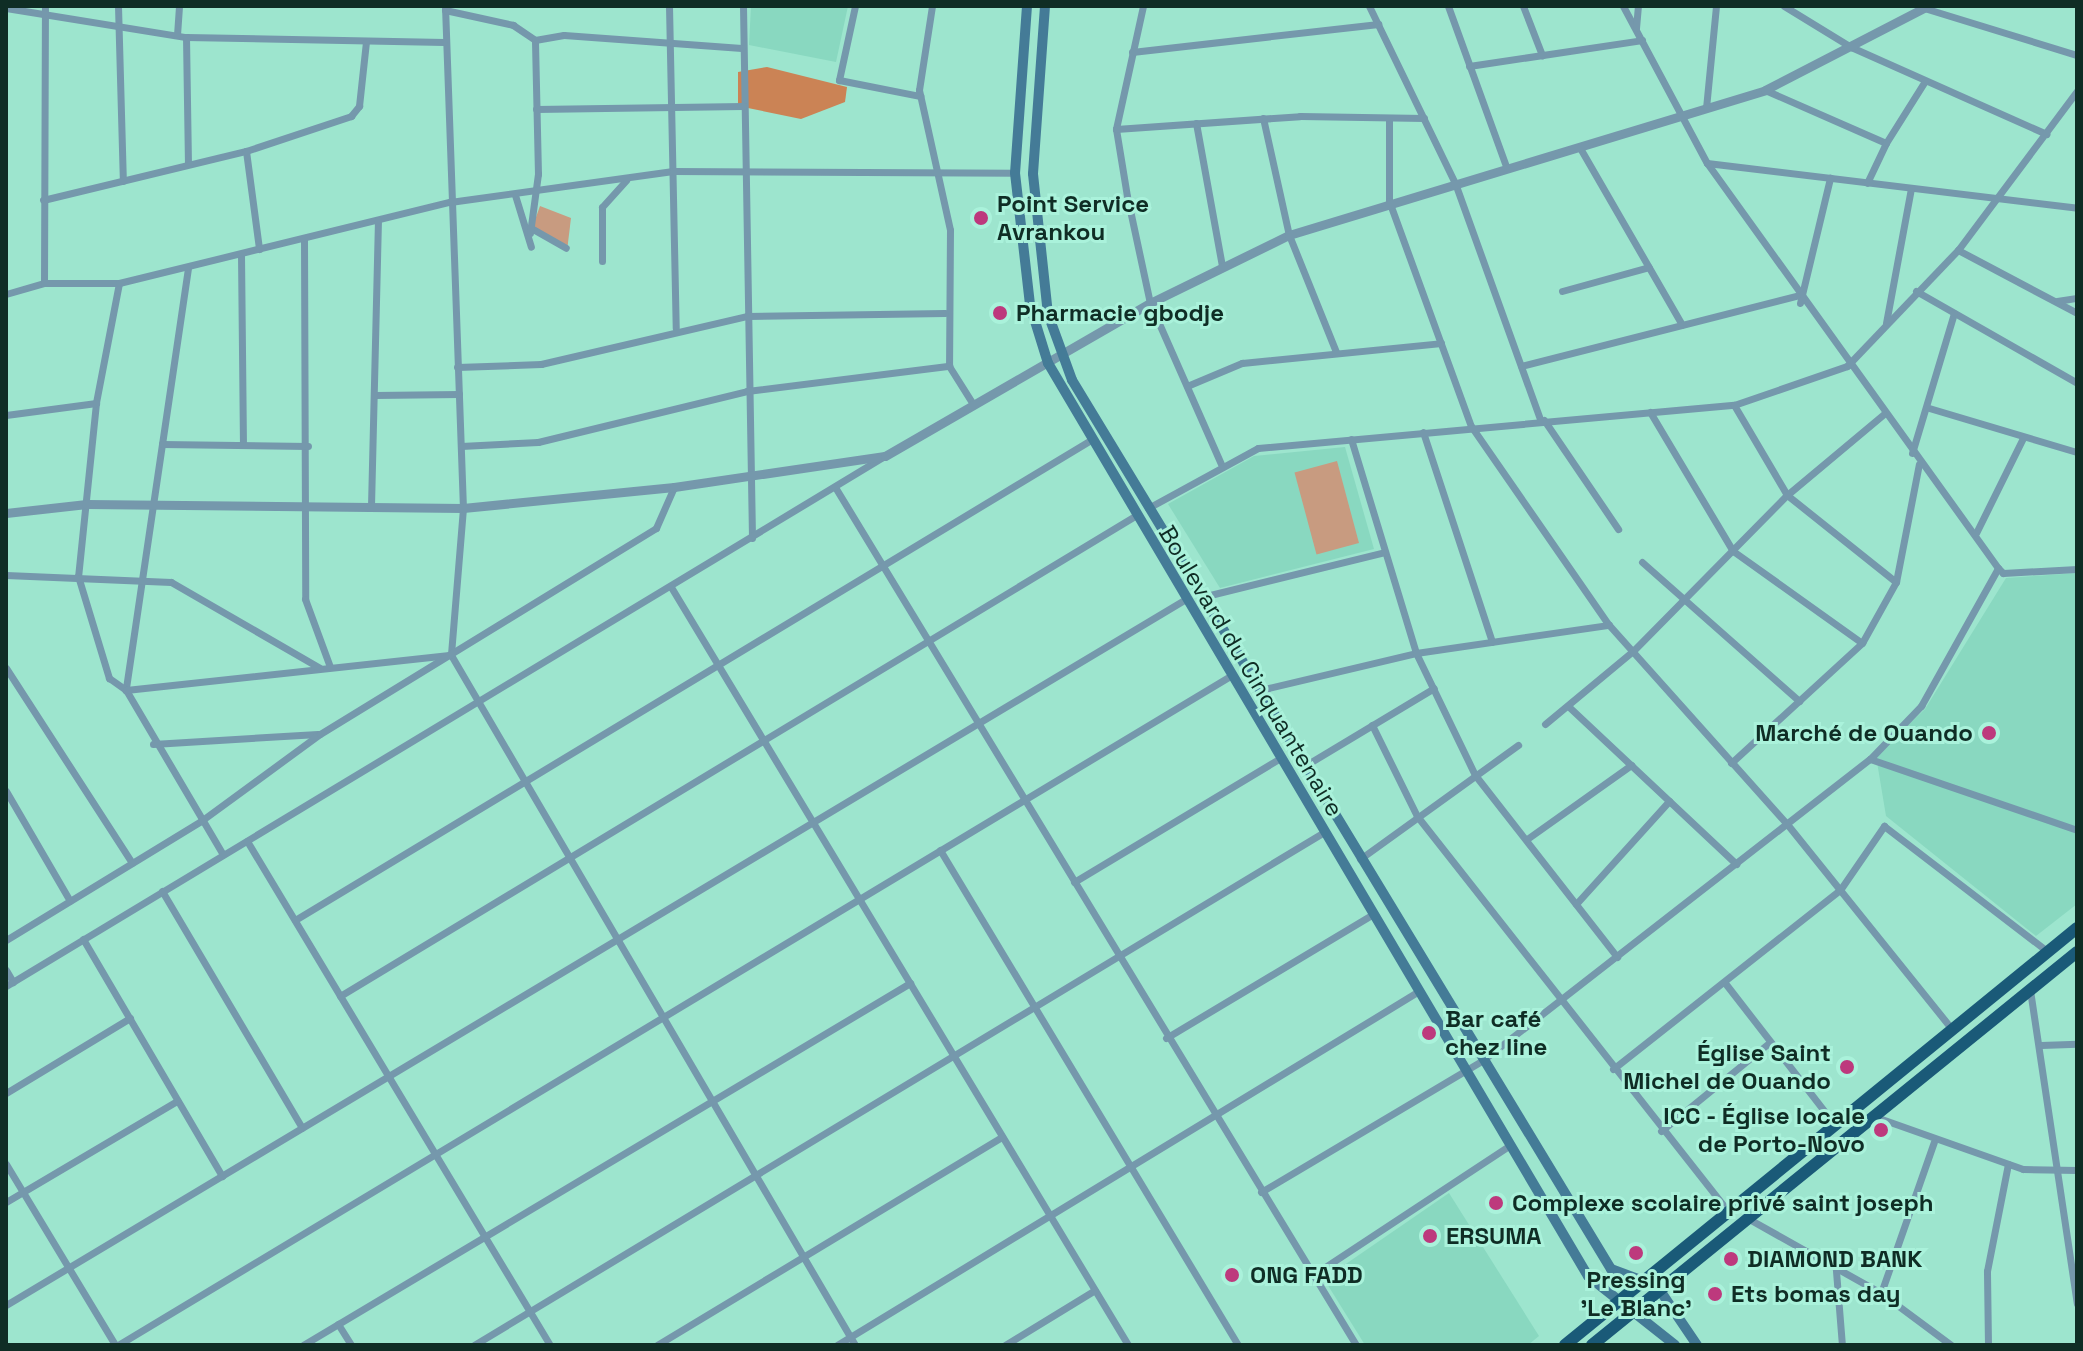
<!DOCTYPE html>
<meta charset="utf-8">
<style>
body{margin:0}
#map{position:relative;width:2083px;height:1351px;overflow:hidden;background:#9de5ce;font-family:"Space Grotesk",sans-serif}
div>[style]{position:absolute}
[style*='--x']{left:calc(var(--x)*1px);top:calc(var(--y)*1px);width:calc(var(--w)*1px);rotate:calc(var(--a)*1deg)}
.built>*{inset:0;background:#89d8c0}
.green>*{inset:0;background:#c89b80;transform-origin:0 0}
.forest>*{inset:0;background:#cb8355}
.minor>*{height:7px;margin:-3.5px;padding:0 3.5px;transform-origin:3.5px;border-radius:3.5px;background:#7598ac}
.tertiary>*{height:9px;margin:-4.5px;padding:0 4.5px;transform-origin:4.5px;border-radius:4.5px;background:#7598ac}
.secondary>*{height:10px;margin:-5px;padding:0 5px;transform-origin:5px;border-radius:5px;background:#447b97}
.trunk>*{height:12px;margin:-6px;padding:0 6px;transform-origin:6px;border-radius:6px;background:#1a5a78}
.dots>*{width:22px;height:22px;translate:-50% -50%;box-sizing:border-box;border:4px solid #aaf2db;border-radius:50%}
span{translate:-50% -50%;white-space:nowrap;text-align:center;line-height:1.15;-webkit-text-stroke:6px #aaf2db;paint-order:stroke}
.poi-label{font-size:24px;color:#0f2d25;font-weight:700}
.left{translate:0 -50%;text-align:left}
.right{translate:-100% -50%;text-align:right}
.street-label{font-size:24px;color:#0f2d25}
.frame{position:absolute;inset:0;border:8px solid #0f2d25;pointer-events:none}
</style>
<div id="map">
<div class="built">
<i style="clip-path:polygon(751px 6px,848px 6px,836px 62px,749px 45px)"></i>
<i style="clip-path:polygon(1345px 447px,1374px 549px,1220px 588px,1168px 504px,1254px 456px)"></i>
<i style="clip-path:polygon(2077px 573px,2077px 904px,2036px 936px,1886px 816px,1876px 756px,1925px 709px,2006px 578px)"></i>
<i style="clip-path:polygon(1449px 1193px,1539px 1336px,1528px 1345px,1365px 1345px,1324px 1279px)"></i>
</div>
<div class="green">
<i style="clip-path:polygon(540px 206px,571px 218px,567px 251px,531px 231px)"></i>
<i style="left:1337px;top:461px;width:85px;height:44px;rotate:75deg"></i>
</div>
<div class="forest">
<i style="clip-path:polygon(767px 67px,847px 87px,845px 102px,801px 119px,738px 106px,738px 72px)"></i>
</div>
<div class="minor">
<i style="--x:118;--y:6;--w:175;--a:88.4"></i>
<i style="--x:445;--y:6;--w:502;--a:87.95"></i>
<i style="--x:463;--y:508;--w:147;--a:94.7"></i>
<i style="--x:451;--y:655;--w:800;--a:59.65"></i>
<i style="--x:669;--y:6;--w:322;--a:88.8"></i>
<i style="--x:743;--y:6;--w:532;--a:89.03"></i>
<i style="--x:855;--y:6;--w:76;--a:102.2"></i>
<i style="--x:839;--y:80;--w:83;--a:11.2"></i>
<i style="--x:932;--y:6;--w:85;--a:98.8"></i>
<i style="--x:919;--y:90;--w:143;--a:77.5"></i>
<i style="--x:950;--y:230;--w:136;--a:90.4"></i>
<i style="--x:949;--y:366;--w:45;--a:57.7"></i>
<i style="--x:1143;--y:6;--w:126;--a:102.4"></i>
<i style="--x:1116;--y:129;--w:68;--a:80.7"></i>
<i style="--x:1127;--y:196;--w:109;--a:77.9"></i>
<i style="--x:1150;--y:303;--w:176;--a:66.2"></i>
<i style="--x:1369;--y:6;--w:197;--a:64.1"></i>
<i style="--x:1455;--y:183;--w:251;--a:70.2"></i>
<i style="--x:1448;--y:6;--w:173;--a:70.1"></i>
<i style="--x:1523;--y:6;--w:53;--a:68.8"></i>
<i style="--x:1623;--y:6;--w:178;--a:61.9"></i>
<i style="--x:1707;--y:163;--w:499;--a:54.3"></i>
<i style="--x:1998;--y:568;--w:7;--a:45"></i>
<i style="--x:2003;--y:573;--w:74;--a:-3.1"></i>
<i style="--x:1784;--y:6;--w:79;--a:31.5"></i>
<i style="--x:1851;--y:47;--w:214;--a:24"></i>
<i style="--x:6;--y:8;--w:182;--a:9.2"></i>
<i style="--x:186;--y:37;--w:258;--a:1.1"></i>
<i style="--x:1924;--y:8;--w:160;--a:17.1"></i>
<i style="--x:445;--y:10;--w:70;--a:12.4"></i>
<i style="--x:513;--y:25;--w:27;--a:34"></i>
<i style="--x:535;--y:40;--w:29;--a:-10"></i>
<i style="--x:564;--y:35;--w:178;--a:4.2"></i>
<i style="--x:1636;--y:28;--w:22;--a:-85"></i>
<i style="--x:177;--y:35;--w:29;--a:-86"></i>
<i style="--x:186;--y:37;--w:127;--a:89.1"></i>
<i style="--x:1132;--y:52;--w:248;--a:-6.5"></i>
<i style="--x:1469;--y:66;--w:175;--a:-8.5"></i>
<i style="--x:1765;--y:90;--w:132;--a:23.7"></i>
<i style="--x:1886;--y:143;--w:44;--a:115.4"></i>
<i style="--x:1706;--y:108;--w:102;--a:-84.4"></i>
<i style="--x:536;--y:109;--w:207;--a:-0.8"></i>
<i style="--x:1263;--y:118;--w:120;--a:77.5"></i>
<i style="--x:1289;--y:235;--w:126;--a:68.1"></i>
<i style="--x:1389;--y:119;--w:82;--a:90"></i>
<i style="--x:1389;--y:201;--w:239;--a:70"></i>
<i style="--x:1471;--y:426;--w:242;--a:55.3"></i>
<i style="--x:1609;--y:625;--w:267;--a:48.2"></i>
<i style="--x:1787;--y:824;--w:262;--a:51.2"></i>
<i style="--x:1196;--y:123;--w:145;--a:79.7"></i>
<i style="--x:1116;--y:129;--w:184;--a:-4"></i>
<i style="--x:1300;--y:116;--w:124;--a:0.9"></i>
<i style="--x:1886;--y:143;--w:73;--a:-57.8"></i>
<i style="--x:1580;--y:148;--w:204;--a:60"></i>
<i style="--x:246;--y:151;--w:99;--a:82.4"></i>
<i style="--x:1707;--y:163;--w:373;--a:6.9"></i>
<i style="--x:515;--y:195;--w:54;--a:72.9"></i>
<i style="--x:43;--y:200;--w:209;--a:-13.6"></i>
<i style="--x:246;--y:151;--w:111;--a:-18.4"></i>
<i style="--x:351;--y:116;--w:13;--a:-51"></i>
<i style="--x:359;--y:106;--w:64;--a:-83.8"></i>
<i style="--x:531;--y:228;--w:40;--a:29.7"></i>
<i style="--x:530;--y:233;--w:60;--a:-82.3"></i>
<i style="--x:538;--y:174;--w:134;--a:-91.3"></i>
<i style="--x:304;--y:239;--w:360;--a:89.8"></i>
<i style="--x:305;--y:599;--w:72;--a:69.8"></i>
<i style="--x:1958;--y:250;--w:135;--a:27.9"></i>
<i style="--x:241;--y:255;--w:189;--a:89.4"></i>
<i style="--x:602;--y:261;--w:54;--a:-90"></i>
<i style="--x:602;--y:207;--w:36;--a:-48"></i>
<i style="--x:188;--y:268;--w:427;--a:98.4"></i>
<i style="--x:126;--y:690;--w:191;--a:59.5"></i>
<i style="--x:44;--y:283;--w:277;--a:-89.8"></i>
<i style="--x:119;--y:283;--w:122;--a:100.9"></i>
<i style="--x:96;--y:403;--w:174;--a:95.9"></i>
<i style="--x:78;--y:576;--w:107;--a:73.1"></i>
<i style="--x:109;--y:678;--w:21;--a:35"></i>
<i style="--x:126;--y:690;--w:325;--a:-6.2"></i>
<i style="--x:1562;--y:291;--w:90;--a:-15.4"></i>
<i style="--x:1916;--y:291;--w:185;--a:29.7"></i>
<i style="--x:6;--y:294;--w:40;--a:-16"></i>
<i style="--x:44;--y:283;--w:75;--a:0"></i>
<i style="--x:119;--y:283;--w:341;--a:-13.8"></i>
<i style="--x:450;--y:202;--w:225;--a:-7.9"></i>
<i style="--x:673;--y:171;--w:342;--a:0.3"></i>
<i style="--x:2057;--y:301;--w:20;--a:-9"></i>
<i style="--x:1800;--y:303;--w:129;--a:-76.5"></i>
<i style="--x:1886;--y:323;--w:137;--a:-79.5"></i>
<i style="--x:1521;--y:366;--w:284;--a:-14.3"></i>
<i style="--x:457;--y:367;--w:84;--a:-2"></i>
<i style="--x:541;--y:364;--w:212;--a:-13.1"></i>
<i style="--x:747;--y:316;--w:198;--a:-0.9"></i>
<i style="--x:1187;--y:386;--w:60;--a:-22.7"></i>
<i style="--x:1242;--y:363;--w:200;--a:-5.7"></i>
<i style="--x:375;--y:395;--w:84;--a:-0.7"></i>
<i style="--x:1734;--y:405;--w:104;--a:59.5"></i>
<i style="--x:1787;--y:495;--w:139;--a:38.6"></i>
<i style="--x:1929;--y:408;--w:154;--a:16.6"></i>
<i style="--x:1650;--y:412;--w:162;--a:59.2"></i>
<i style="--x:1733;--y:551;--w:158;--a:35.5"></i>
<i style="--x:6;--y:415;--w:91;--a:-7.6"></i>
<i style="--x:1544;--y:420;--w:132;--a:55.8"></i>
<i style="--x:1423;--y:432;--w:221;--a:71.8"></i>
<i style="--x:1351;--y:439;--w:224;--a:73.1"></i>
<i style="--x:1416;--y:653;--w:136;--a:64.2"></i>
<i style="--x:1475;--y:775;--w:231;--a:52"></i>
<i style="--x:162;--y:444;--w:146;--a:0.8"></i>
<i style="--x:461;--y:446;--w:77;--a:-3"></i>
<i style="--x:538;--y:442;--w:215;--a:-13.7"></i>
<i style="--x:747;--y:391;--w:204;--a:-7.1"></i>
<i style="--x:1912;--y:453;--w:146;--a:-73.3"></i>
<i style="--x:835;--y:487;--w:1004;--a:58.73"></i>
<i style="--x:371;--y:506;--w:286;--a:-88.6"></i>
<i style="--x:1148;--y:508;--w:125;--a:-28.6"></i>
<i style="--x:1258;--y:448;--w:478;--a:-5.2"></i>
<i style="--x:1734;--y:405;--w:120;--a:-19"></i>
<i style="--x:1847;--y:366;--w:161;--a:-46.3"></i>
<i style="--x:1958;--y:250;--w:199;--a:-53.2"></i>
<i style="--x:1976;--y:533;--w:106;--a:-63.7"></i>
<i style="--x:1642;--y:562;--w:210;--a:41.5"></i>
<i style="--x:6;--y:575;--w:165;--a:2.4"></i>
<i style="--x:171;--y:582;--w:172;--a:30"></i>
<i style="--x:671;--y:587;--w:885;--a:58.91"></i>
<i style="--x:1202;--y:597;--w:188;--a:-13.8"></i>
<i style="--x:6;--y:668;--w:232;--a:57.1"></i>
<i style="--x:1260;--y:690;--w:160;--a:-13.3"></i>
<i style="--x:1416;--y:653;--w:195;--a:-8.3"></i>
<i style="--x:1568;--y:706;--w:231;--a:43.2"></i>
<i style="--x:1545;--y:724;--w:114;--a:-39.7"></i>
<i style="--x:1633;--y:651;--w:219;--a:-45.4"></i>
<i style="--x:1787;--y:495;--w:126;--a:-39.9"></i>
<i style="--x:1372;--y:725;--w:102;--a:63.7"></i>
<i style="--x:1417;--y:816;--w:500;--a:51.8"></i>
<i style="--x:153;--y:744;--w:165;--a:-3.5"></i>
<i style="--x:1870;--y:759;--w:219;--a:18.9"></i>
<i style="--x:1731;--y:763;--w:178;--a:-42.5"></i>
<i style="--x:1862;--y:643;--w:70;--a:-60.9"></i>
<i style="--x:1896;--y:582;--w:120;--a:-79"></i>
<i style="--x:1306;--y:765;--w:149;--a:-31"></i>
<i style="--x:6;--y:791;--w:127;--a:59.8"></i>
<i style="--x:1527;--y:839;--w:128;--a:-35.4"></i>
<i style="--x:247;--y:841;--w:588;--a:58.99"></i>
<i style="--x:940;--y:850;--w:578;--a:58.95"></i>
<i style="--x:1360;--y:859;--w:195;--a:-35.8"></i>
<i style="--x:1074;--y:882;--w:240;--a:-31"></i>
<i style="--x:162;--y:891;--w:275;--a:59.4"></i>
<i style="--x:1576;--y:904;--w:139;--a:-47.9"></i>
<i style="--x:295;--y:920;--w:927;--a:-31.1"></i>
<i style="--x:83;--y:939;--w:275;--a:59.6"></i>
<i style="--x:6;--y:940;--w:228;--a:-31.4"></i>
<i style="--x:201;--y:821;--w:147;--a:-36.2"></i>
<i style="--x:320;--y:734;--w:394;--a:-31.5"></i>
<i style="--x:656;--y:528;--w:45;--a:-66.3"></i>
<i style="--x:6;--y:970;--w:14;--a:60"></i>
<i style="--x:1725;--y:983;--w:176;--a:52.2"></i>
<i style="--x:6;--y:986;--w:1024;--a:-31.1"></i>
<i style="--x:2030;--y:990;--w:317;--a:81.5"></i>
<i style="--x:340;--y:996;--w:929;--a:-31.12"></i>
<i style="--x:1166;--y:1038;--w:241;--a:-30.9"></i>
<i style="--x:2041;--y:1045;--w:36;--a:-2"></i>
<i style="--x:1613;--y:1069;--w:289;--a:-38.3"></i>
<i style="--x:1840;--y:890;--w:78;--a:-55.5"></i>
<i style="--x:1884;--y:826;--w:205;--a:37.5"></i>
<i style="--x:6;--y:1093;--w:145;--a:-31.2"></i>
<i style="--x:1873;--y:1116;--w:159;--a:19.5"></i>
<i style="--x:2023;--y:1169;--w:54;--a:1.1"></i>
<i style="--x:1661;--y:1131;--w:141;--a:-39.2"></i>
<i style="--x:6;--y:1164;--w:211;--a:58.9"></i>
<i style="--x:1261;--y:1192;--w:258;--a:-30.7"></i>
<i style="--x:1483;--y:1060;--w:490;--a:-37.9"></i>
<i style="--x:1870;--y:759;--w:74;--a:-46.1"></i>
<i style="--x:1921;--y:706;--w:158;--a:-60.8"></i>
<i style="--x:6;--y:1202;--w:199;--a:-30.6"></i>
<i style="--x:1749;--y:1219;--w:151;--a:29.3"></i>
<i style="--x:1881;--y:1293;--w:87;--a:36.6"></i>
<i style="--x:1836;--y:1271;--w:74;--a:85.4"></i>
<i style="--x:1313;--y:1275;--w:236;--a:-33.4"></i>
<i style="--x:1881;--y:1293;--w:160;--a:-70.7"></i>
<i style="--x:6;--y:1305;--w:1373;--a:-30.9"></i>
<i style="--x:338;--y:1324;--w:25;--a:58"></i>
<i style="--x:118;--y:1345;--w:1298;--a:-31.03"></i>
<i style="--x:303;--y:1345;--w:707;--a:-30.81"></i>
<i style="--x:474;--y:1345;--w:993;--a:-31.11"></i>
<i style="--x:657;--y:1345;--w:403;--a:-31.1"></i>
<i style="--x:837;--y:1345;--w:681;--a:-31.31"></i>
<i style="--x:1005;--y:1345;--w:105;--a:-31.4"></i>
<i style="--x:1988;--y:1345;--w:74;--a:-90.8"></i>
<i style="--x:1987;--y:1271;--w:109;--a:-78.9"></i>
</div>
<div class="tertiary">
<i style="--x:6;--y:513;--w:81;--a:-6.4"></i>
<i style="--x:86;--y:504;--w:377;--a:0.6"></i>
<i style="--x:463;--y:508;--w:212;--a:-5.7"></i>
<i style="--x:674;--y:487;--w:213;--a:-8.4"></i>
<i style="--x:885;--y:456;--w:306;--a:-30"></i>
<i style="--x:1150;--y:303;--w:155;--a:-26.1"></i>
<i style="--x:1289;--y:235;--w:498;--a:-16.9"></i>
<i style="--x:1765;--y:90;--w:183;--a:-27.3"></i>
</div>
<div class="secondary">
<i style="--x:1027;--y:6;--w:167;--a:94.1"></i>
<i style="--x:1015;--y:173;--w:133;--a:83.5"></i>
<i style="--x:1030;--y:305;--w:61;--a:72.8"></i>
<i style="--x:1048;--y:363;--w:1061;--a:59.4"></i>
<i style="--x:1588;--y:1276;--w:111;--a:38.4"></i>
<i style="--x:1045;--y:6;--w:168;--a:94.1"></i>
<i style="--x:1033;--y:174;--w:141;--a:83.9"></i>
<i style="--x:1048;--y:314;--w:70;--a:70"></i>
<i style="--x:1072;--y:380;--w:1040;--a:58.77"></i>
<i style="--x:1611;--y:1269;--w:49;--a:20.3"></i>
<i style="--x:1657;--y:1286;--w:71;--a:55.9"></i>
</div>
<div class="trunk">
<i style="--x:1565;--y:1345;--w:660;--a:-39.16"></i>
<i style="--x:1592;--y:1345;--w:624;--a:-39.02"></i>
</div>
<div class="dots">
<i style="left:981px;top:218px;background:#bd397d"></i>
<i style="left:1000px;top:313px;background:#bd397d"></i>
<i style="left:1989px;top:733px;background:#bd397d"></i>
<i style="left:1429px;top:1033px;background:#bd397d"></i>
<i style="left:1847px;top:1067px;background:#bd397d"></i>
<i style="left:1881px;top:1130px;background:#bd397d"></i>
<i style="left:1496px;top:1203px;background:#bd397d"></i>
<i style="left:1430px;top:1236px;background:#bd397d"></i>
<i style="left:1636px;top:1253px;background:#bd397d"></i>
<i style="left:1731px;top:1259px;background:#bd397d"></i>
<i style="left:1232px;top:1275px;background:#bd397d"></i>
<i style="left:1715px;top:1294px;background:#bd397d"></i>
</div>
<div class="poi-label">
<span class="left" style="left:997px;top:218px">Point Service<br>Avrankou</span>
<span class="left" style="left:1016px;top:313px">Pharmacie gbodje</span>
<span class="right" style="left:1973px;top:733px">Marché de Ouando</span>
<span class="left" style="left:1445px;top:1033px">Bar café<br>chez line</span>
<span class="right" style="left:1831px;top:1067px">Église Saint<br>Michel de Ouando</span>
<span class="right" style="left:1865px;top:1130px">ICC - Église locale<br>de Porto-Novo</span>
<span class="left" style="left:1512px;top:1203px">Complexe scolaire privé saint joseph</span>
<span class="left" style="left:1446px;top:1236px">ERSUMA</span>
<span class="left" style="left:1747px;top:1259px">DIAMOND BANK</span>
<span class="left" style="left:1250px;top:1275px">ONG FADD</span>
<span style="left:1636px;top:1294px">Pressing<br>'Le Blanc'</span>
<span class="left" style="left:1731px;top:1294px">Ets bomas day</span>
</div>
<div class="street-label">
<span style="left:1251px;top:671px;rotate:59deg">Boulevard du Cinquantenaire</span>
</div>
<div class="frame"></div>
</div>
